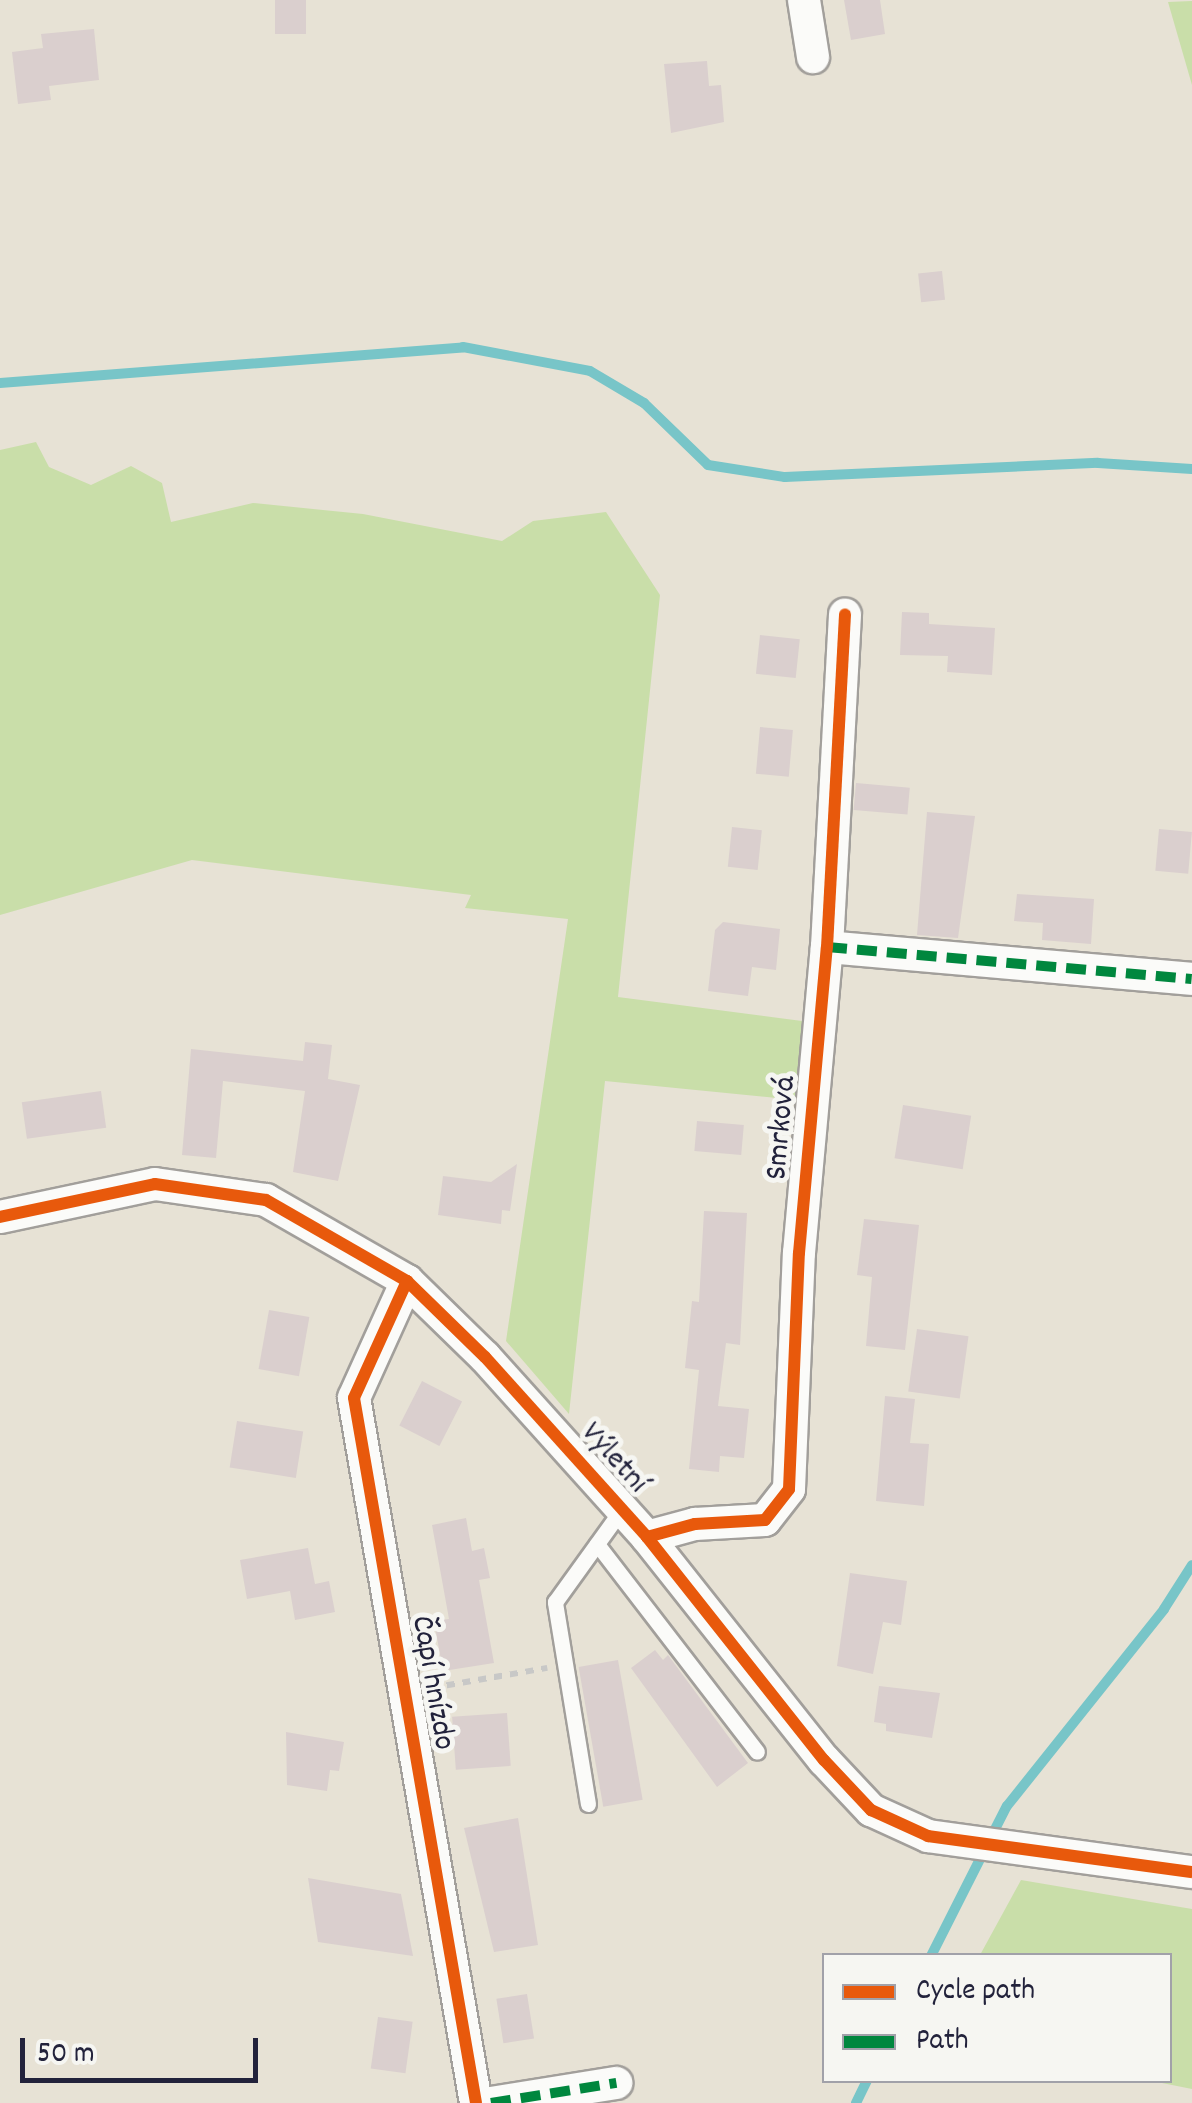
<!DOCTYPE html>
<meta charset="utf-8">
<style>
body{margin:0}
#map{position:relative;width:1192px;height:2103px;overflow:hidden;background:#e7e2d5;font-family:Dekko,sans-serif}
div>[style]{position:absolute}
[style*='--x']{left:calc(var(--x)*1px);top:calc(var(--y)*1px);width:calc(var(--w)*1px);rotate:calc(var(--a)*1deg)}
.green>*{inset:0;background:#c9dea9}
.stream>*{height:10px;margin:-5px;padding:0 5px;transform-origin:5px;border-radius:5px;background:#78c5c8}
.building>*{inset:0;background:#dacfce;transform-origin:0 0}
.path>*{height:6px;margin-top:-3px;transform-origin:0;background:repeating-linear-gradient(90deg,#c8c8c7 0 8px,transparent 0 16px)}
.roads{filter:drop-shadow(2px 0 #a29f9b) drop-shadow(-2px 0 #a29f9b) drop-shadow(0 2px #a29f9b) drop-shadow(0 -2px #a29f9b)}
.lane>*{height:15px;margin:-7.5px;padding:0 7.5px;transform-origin:7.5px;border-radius:7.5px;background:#fbfbf9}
.street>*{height:32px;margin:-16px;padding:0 16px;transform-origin:16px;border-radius:16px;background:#fbfbf9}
.quiet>*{height:10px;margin-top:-5px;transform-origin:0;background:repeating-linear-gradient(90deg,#00873e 0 20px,transparent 0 30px)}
.cycleway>*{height:12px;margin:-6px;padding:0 6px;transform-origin:6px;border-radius:6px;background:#e8590c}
span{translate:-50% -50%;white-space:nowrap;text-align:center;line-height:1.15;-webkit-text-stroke:10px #f6f6f2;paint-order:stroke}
.street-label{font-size:32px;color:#22223b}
.legend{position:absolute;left:822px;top:1953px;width:350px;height:130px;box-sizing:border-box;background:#f6f6f2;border:2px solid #a1a1a9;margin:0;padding:12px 18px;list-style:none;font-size:30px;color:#22223b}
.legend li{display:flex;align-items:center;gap:20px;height:50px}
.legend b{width:50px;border:2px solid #a1a1a9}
.scale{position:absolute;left:20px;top:2038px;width:238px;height:45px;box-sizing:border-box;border:5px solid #22223b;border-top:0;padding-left:12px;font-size:30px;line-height:35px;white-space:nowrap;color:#22223b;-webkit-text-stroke:8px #f6f6f2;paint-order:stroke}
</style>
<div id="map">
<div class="green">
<i style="clip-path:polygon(1192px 1px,1192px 85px,1168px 2px)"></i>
<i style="clip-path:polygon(36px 442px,49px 467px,91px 485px,131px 466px,162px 483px,171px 522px,253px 503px,363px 514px,502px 541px,533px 521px,606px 512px,660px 595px,618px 997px,802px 1021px,797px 1100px,605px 1081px,569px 1414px,506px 1341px,568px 919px,465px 908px,471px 895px,192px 860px,0 915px,0 450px)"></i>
<i style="clip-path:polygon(1021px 1880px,1192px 1909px,1192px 2089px,1152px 2081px,1170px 2080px,1170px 1956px,980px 1955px)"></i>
</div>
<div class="stream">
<i style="--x:0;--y:383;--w:464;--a:-4.4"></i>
<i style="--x:463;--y:347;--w:129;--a:10.7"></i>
<i style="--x:590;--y:371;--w:63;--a:30.7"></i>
<i style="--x:644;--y:403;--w:89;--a:44.1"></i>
<i style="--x:708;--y:465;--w:78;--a:8.9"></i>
<i style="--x:785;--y:477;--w:313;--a:-2.6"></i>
<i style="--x:1098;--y:463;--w:94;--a:3.7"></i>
<i style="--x:990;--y:1839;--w:37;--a:-63"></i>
<i style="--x:1007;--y:1806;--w:252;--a:-51.4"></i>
<i style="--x:1164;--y:1609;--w:52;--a:-57.5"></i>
<i style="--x:931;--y:1956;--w:120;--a:-63.2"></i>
<i style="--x:856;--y:2103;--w:25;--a:-64"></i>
</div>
<div class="building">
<i style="left:275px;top:0;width:31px;height:34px"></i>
<i style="clip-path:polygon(844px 0,880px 0,885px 34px,851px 40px)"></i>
<i style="clip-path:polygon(94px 29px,99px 80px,49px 86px,51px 100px,18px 104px,12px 52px,43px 48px,41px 34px)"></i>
<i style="clip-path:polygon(707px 61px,709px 86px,721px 85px,724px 122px,671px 133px,664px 64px)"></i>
<i style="left:942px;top:271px;width:29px;height:24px;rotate:84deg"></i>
<i style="clip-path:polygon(902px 612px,929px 613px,929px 624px,995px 628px,992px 675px,947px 672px,948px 656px,900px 655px)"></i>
<i style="left:760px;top:635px;width:40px;height:39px;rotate:6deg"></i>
<i style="left:760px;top:727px;width:33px;height:47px;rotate:5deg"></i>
<i style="left:856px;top:783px;width:54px;height:27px;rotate:5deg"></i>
<i style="clip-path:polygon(927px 812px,975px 816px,958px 938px,917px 935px)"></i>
<i style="left:732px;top:827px;width:30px;height:40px;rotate:6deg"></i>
<i style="left:1159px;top:829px;width:33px;height:42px;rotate:5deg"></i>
<i style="clip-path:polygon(1017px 894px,1094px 899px,1091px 944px,1042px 940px,1043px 923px,1014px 921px)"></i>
<i style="clip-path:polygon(723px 922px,780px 929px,776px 970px,752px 967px,748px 996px,708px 991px,715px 930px)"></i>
<i style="clip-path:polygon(305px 1042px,332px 1045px,328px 1079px,360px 1085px,338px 1181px,293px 1172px,305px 1091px,223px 1081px,216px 1158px,182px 1155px,191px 1049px,303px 1061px)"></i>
<i style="left:101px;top:1091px;width:37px;height:80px;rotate:82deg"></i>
<i style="left:903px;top:1105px;width:69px;height:54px;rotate:9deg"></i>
<i style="left:697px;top:1121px;width:47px;height:30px;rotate:5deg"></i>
<i style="clip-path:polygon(517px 1164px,510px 1211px,502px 1210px,501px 1224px,438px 1215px,443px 1176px,491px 1182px)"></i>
<i style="clip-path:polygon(704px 1211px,747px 1213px,740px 1345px,726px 1343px,718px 1406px,749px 1409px,744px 1458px,720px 1456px,719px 1472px,689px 1469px,699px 1370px,685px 1368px,692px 1301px,699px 1302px)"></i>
<i style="clip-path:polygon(864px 1219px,919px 1225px,905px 1350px,866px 1346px,872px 1277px,857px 1275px)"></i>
<i style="left:269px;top:1310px;width:41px;height:60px;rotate:10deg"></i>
<i style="left:917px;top:1329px;width:52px;height:63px;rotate:8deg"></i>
<i style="left:422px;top:1381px;width:45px;height:50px;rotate:27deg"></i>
<i style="clip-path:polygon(885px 1396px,915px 1399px,910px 1443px,929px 1444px,924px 1506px,876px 1501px)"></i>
<i style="left:237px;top:1421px;width:67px;height:47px;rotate:9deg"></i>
<i style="clip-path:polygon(466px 1518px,472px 1551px,484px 1548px,490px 1578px,479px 1580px,494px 1663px,443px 1671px,434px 1621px,449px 1619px,432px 1525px)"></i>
<i style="clip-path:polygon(308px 1548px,315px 1584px,329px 1581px,335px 1612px,295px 1620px,290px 1591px,247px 1599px,240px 1560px)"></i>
<i style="clip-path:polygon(850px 1573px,907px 1581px,901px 1625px,883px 1622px,873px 1674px,837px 1666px)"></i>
<i style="clip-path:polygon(655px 1650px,663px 1660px,668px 1655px,748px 1763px,717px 1787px,631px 1668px)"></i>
<i style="left:618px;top:1660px;width:142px;height:40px;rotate:80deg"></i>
<i style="clip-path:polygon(879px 1686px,940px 1693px,932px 1738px,886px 1731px,886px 1724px,874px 1722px)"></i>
<i style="left:507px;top:1713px;width:53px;height:55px;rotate:86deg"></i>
<i style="clip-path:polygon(286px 1732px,344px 1742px,339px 1771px,330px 1770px,327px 1791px,287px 1785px)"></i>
<i style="clip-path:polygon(518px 1818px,538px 1945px,494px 1952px,464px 1828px)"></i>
<i style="clip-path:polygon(308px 1878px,401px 1894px,413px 1956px,318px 1942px)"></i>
<i style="left:527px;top:1994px;width:45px;height:31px;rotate:81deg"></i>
<i style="left:378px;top:2017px;width:35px;height:52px;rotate:8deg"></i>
</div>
<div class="path">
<i style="--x:431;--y:1688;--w:118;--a:-9.8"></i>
</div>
<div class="roads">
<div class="lane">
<i style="--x:597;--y:1544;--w:262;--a:52.4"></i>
<i style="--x:588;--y:1804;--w:205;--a:-99.3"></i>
<i style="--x:555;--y:1602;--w:115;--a:-54.2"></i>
</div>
<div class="street">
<i style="--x:804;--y:0;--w:58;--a:81"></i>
<i style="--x:827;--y:947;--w:366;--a:5"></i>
<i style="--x:0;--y:1217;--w:158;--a:-12"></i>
<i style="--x:155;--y:1184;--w:112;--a:8.2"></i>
<i style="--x:266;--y:1200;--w:163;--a:29.9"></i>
<i style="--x:407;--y:1281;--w:109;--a:44.3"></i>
<i style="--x:485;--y:1357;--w:242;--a:48"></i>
<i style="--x:647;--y:1537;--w:285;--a:51.6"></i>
<i style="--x:824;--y:1760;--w:69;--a:46.8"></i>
<i style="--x:871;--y:1810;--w:63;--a:24.5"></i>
<i style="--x:928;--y:1836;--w:266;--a:7.8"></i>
<i style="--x:407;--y:1281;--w:128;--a:114.4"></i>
<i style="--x:354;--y:1398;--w:715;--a:80.18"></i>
<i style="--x:647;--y:1537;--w:50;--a:-15.2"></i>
<i style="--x:695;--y:1524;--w:70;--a:-3.3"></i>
<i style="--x:765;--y:1520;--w:39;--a:-52"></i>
<i style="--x:789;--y:1489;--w:236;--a:-87.6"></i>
<i style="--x:799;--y:1253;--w:307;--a:-84.8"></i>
<i style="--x:827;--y:947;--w:333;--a:-86.9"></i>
<i style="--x:491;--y:2103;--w:127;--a:-9.1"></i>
</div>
</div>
<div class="quiet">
<i style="--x:827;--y:947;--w:366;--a:5"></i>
<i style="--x:491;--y:2103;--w:127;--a:-9.1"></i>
</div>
<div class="cycleway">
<i style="--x:0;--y:1217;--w:158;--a:-12"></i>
<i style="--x:155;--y:1184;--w:112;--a:8.2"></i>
<i style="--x:266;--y:1200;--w:163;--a:29.9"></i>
<i style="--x:407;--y:1281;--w:109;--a:44.3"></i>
<i style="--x:485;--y:1357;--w:242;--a:48"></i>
<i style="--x:647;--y:1537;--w:285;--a:51.6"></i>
<i style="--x:824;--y:1760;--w:69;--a:46.8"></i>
<i style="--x:871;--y:1810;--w:63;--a:24.5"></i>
<i style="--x:928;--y:1836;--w:266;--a:7.8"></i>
<i style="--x:407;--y:1281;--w:128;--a:114.4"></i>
<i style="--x:354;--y:1398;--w:715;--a:80.18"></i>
<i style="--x:647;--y:1537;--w:50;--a:-15.2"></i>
<i style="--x:695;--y:1524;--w:70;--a:-3.3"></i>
<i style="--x:765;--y:1520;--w:39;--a:-52"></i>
<i style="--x:789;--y:1489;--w:236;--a:-87.6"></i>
<i style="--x:799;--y:1253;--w:307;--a:-84.8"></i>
<i style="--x:827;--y:947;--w:333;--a:-86.9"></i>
</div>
<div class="street-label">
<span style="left:783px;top:1128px;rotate:-85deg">Smrková</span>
<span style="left:613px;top:1459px;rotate:48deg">Výletní</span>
<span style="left:431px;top:1683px;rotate:80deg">Čapí hnízdo</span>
</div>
<ul class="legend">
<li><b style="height:12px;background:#e8590c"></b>Cycle path</li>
<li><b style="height:12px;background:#00873e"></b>Path</li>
</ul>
<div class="scale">50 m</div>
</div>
